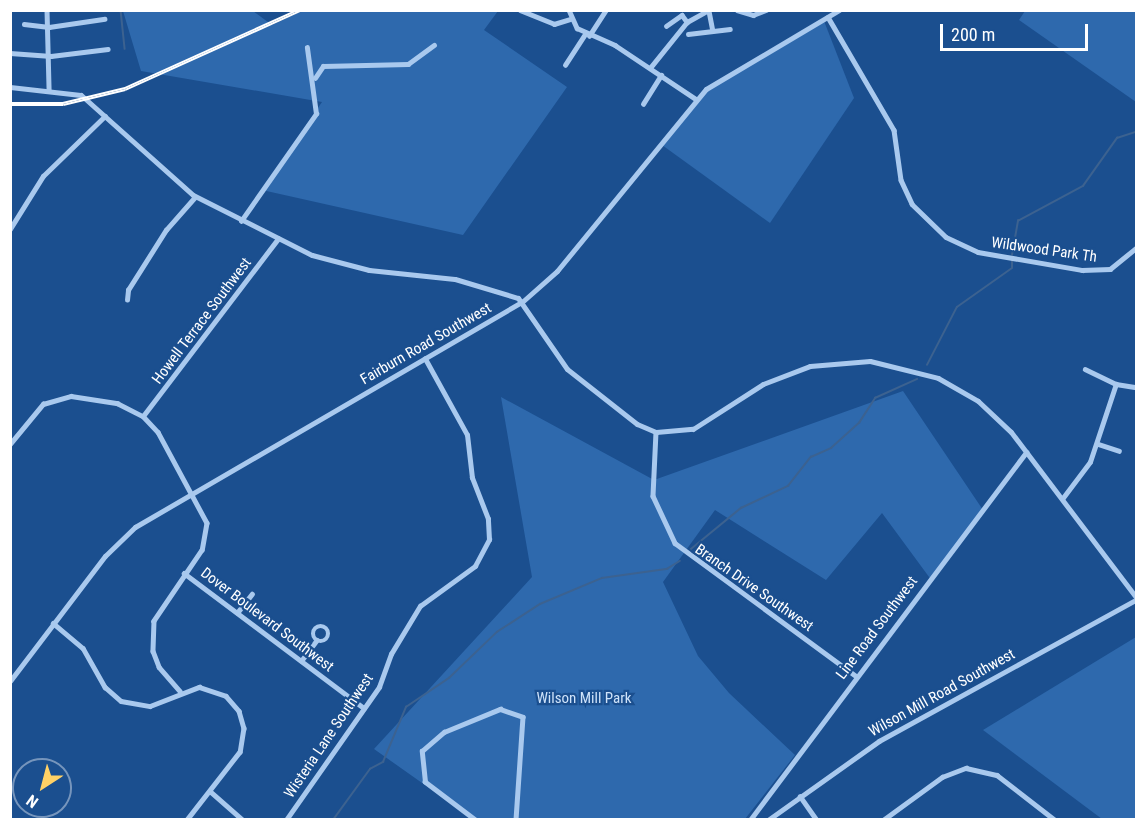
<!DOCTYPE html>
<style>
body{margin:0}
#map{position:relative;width:1147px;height:830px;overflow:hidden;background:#1b4f8f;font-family:"Roboto Condensed",sans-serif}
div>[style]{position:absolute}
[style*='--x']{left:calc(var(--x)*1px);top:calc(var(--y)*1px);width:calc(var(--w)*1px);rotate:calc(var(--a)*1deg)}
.green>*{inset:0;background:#2e69ad}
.stream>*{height:1.5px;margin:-0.75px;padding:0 0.75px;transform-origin:0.75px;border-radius:0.75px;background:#3c6290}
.minor>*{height:4.5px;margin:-2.25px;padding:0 2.25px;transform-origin:2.25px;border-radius:2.25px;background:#a9c9ee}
.minor>.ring{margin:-2.25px;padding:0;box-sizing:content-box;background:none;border:4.5px solid #a9c9ee;border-radius:50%}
.tertiary>*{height:5px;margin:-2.5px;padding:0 2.5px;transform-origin:2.5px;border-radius:2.5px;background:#a9c9ee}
.rail>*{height:4px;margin-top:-2px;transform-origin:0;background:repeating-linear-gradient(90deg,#1b4f8f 0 4.5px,#fff 0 9px);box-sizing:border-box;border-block:2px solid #fff}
span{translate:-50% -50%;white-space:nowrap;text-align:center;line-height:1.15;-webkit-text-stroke:4.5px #1b4f8f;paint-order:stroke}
.street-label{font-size:15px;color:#fff}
.park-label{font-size:15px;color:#cfe3fa}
.frame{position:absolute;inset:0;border:12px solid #fff;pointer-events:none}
.north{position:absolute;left:12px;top:758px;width:60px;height:60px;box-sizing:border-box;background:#1b4f8f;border:2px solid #7695bc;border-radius:50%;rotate:216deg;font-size:16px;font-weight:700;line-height:24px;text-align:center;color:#fff}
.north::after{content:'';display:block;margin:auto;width:21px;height:27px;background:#ffd166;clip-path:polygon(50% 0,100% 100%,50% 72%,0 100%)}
.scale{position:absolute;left:940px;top:24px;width:148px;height:27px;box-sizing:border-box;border:3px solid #fff;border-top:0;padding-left:8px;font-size:18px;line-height:21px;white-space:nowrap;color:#fff;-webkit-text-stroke:4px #1b4f8f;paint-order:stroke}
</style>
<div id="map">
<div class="green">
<i style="clip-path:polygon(123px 11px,253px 11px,272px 25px,302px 11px,498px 11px,484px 30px,567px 87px,463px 235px,262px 190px,322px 102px,141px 71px)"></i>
<i style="clip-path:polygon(1025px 11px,1136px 11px,1136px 102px,1019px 20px)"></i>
<i style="clip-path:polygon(824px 21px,854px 98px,770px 223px,662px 145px,709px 86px)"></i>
<i style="clip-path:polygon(903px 391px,983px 510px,932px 581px,882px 513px,826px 580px,715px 510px,663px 582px,698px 656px,729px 693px,795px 755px,745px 819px,473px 819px,374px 749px,532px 577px,501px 397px,654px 480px)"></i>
<i style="clip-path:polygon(1136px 637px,1136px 819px,1102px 819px,983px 730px)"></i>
</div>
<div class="stream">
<i style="--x:121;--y:10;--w:39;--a:84"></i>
<i style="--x:1012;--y:255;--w:35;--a:-80"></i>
<i style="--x:1018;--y:221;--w:74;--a:-28.3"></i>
<i style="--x:1083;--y:186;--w:59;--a:-54.7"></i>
<i style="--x:1117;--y:138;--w:20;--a:-18"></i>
<i style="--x:927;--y:365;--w:65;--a:-62.7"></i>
<i style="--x:957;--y:307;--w:67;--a:-35.3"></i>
<i style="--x:1012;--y:268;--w:8;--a:-90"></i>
<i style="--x:691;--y:549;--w:65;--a:-39.4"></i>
<i style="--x:741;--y:508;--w:52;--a:-25.1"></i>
<i style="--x:788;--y:486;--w:37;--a:-52"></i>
<i style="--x:811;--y:457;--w:22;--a:-24"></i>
<i style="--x:831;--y:448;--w:38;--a:-42"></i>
<i style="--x:859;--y:423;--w:30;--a:-57"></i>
<i style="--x:875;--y:398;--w:46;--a:-24.3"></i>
<i style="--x:333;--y:820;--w:63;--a:-54"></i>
<i style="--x:370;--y:769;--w:15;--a:-28"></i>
<i style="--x:383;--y:762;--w:60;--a:-67.3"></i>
<i style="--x:406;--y:707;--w:52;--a:-34"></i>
<i style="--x:449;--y:678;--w:66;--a:-43.8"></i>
<i style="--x:497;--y:632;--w:51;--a:-33.1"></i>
<i style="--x:540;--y:604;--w:67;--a:-22.8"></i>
<i style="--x:602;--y:578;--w:66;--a:-7.9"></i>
<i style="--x:667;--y:569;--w:15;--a:-32"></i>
</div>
<div class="minor">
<i style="--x:47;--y:10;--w:79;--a:88.5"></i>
<i style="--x:520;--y:10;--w:37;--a:22"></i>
<i style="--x:554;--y:24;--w:17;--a:-17"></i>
<i style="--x:569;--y:10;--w:20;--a:66"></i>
<i style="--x:577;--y:28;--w:42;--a:24.1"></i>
<i style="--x:615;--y:45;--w:97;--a:33.7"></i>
<i style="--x:737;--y:10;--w:17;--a:17"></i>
<i style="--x:753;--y:15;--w:14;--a:-21"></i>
<i style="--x:709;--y:11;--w:20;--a:79"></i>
<i style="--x:828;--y:17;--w:131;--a:59.7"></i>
<i style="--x:894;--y:130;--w:50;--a:82"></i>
<i style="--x:901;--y:180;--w:26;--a:65"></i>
<i style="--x:912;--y:204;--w:47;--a:44.1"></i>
<i style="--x:946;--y:237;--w:35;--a:25"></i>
<i style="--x:978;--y:252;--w:106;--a:9.8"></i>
<i style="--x:1082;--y:270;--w:28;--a:-2"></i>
<i style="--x:1110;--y:269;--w:33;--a:-39"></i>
<i style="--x:24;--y:24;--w:25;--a:7"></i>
<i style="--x:49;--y:27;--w:56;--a:-8.3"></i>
<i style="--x:666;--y:26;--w:19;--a:-35"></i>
<i style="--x:682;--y:15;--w:9;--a:54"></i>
<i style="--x:688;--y:34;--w:42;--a:-6.8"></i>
<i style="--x:589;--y:36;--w:31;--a:-57"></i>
<i style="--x:10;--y:53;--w:41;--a:4.2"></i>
<i style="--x:51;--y:56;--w:57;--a:-7"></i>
<i style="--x:565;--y:65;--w:37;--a:-57"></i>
<i style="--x:650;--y:68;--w:59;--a:-51.2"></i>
<i style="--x:687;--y:22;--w:25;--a:-29"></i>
<i style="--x:315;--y:78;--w:14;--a:-56"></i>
<i style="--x:323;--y:66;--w:85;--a:-1.3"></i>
<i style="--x:408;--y:64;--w:32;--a:-36"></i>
<i style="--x:643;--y:104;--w:34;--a:-58"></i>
<i style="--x:241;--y:221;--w:131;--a:-55"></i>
<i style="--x:316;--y:114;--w:67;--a:-97.8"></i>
<i style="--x:10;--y:229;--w:62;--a:-58.1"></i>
<i style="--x:43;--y:176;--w:86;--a:-44.1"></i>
<i style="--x:127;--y:300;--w:10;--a:-84"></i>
<i style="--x:128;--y:290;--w:71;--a:-57.7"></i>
<i style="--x:166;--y:230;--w:44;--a:-48.7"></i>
<i style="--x:1085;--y:369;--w:34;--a:26"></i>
<i style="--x:1116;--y:384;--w:20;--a:9"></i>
<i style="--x:143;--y:416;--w:223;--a:-52.7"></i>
<i style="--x:656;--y:432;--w:64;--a:92.7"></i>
<i style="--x:653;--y:496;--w:52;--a:64.9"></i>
<i style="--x:675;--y:543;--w:225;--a:36.3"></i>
<i style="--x:10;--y:444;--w:52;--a:-50.5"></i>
<i style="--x:43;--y:404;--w:29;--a:-16"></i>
<i style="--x:71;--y:396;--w:47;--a:8.7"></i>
<i style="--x:117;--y:403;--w:29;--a:27"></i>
<i style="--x:143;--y:416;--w:22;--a:47"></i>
<i style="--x:158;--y:432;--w:103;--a:61.7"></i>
<i style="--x:207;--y:523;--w:27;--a:100"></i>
<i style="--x:202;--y:550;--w:86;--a:124.1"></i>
<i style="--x:154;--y:621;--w:30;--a:92"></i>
<i style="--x:153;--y:651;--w:17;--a:69"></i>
<i style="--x:159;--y:667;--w:32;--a:49"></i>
<i style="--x:1098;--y:444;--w:22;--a:18"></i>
<i style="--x:1062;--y:499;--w:46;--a:-52.9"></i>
<i style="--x:1090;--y:462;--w:82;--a:-71.6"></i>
<i style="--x:184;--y:573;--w:225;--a:36.9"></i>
<i style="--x:237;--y:613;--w:24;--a:-52"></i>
<i style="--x:53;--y:623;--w:39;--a:40"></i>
<i style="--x:83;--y:648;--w:45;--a:60.6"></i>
<i style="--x:105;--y:687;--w:21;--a:41"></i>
<i style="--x:121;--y:701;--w:29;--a:10"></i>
<i style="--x:150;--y:706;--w:53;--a:-21.2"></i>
<i style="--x:199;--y:687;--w:28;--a:18"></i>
<i style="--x:226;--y:696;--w:20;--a:49"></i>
<i style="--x:239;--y:711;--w:18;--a:74"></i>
<i style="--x:244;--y:728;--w:24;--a:99"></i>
<i style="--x:240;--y:752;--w:86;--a:127.9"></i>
<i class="ring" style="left:313px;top:626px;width:11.5px;height:11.5px"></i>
<i style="--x:301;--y:661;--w:26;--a:-53"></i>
<i style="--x:211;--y:792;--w:43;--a:41.2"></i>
<i style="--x:800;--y:796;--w:29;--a:55"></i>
<i style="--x:286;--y:820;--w:162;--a:-55"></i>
<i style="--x:379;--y:687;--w:35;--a:-70"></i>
<i style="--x:391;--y:654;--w:56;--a:-58.9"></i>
<i style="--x:420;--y:606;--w:68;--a:-36"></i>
<i style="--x:475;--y:566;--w:30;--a:-62"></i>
<i style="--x:489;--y:540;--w:21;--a:-93"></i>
<i style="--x:488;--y:519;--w:44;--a:-111.3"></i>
<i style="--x:472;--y:478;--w:43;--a:-96.6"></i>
<i style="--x:467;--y:435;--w:87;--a:-118.9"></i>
<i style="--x:475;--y:820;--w:63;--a:-142.8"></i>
<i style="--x:425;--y:782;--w:31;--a:-96"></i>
<i style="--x:422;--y:751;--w:29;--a:-41"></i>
<i style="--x:444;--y:732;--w:61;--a:-22.3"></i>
<i style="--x:500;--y:709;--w:24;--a:19"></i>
<i style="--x:523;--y:717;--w:103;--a:93.9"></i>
<i style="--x:750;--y:820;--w:460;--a:-53.1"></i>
<i style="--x:768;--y:820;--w:136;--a:-35.4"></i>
<i style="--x:879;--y:741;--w:293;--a:-28.8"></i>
<i style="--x:883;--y:820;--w:73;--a:-36.1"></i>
<i style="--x:942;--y:777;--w:26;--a:-21"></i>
<i style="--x:966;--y:768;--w:32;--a:13"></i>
<i style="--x:997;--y:775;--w:73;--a:37.8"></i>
</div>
<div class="tertiary">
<i style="--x:10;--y:87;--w:71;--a:6.4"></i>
<i style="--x:81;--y:95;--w:150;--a:41.8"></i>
<i style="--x:193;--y:195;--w:133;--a:26.8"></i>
<i style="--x:312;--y:255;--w:59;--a:14.7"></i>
<i style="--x:369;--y:270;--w:86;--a:6"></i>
<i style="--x:455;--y:279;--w:66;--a:16.8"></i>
<i style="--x:518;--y:298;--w:86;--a:55.4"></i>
<i style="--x:567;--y:369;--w:89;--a:38.2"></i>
<i style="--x:637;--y:424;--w:21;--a:23"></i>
<i style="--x:656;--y:432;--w:37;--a:-5"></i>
<i style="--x:693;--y:429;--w:83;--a:-32.7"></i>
<i style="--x:763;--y:384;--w:50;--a:-21"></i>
<i style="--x:810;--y:366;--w:60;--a:-4.8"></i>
<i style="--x:870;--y:361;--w:70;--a:14"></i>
<i style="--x:938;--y:378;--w:46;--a:29.9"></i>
<i style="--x:978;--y:401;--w:45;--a:43.2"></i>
<i style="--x:1011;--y:432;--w:207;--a:52.9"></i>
<i style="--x:10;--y:681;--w:157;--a:-52.8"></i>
<i style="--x:105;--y:556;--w:42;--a:-44"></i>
<i style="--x:135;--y:527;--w:448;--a:-30.2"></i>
<i style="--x:522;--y:302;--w:47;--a:-41.5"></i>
<i style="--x:557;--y:271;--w:235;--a:-50.7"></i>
<i style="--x:706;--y:89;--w:155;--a:-30.7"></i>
</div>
<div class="rail">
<i style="--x:10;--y:104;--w:53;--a:0"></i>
<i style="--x:63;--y:104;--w:64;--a:-13.6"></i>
<i style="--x:125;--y:89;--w:192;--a:-24.3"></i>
</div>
<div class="street-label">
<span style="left:1044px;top:250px;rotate:8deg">Wildwood Park Th</span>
<span style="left:202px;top:321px;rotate:-53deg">Howell Terrace Southwest</span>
<span style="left:426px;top:344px;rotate:-30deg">Fairburn Road Southwest</span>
<span style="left:754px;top:588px;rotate:35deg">Branch Drive Southwest</span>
<span style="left:267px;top:620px;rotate:37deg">Dover Boulevard Southwest</span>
<span style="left:877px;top:628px;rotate:-53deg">Line Road Southwest</span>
<span style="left:942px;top:693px;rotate:-29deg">Wilson Mill Road Southwest</span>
<span style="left:329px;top:736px;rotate:-56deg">Wisteria Lane Southwest</span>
</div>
<div class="park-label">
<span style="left:584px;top:699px">Wilson Mill Park</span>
</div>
<div class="frame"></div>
<div class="north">N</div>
<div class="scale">200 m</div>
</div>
